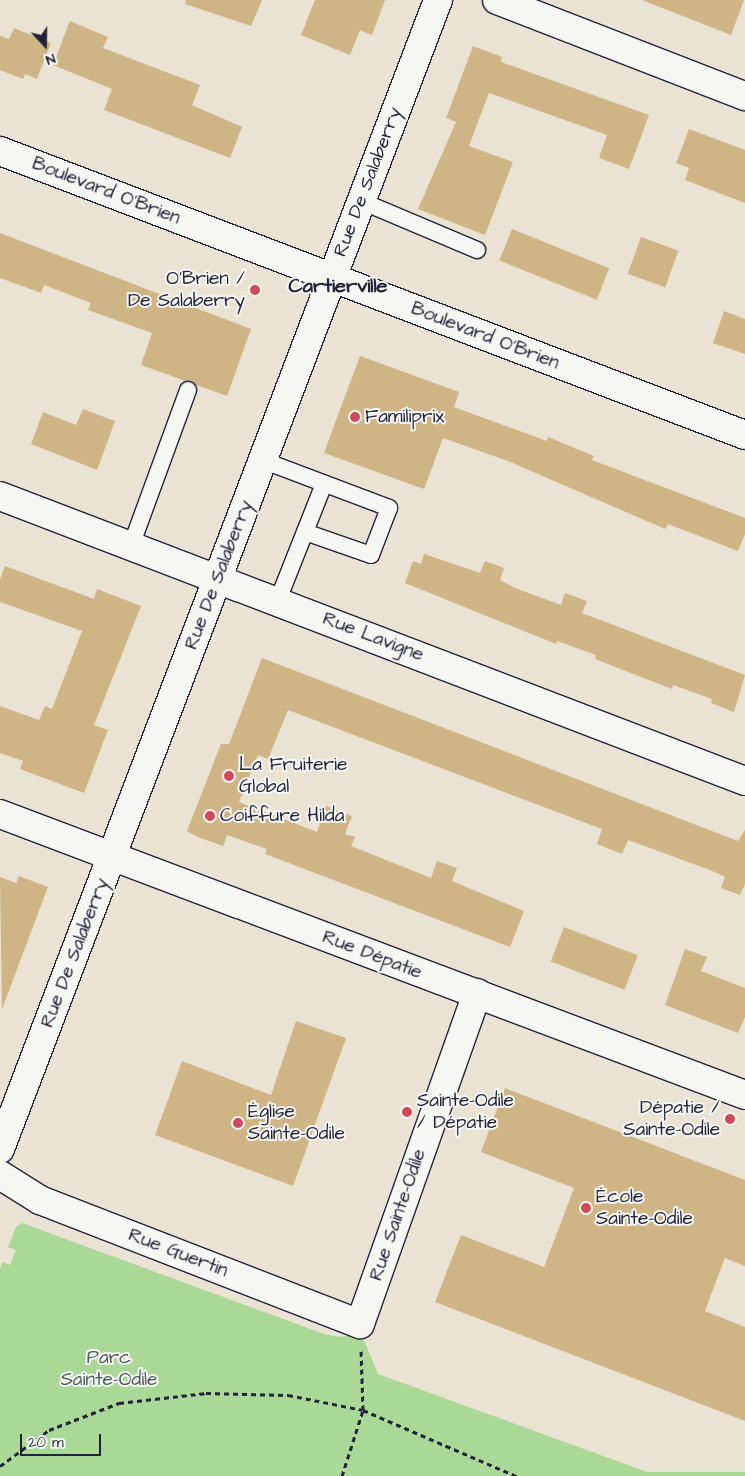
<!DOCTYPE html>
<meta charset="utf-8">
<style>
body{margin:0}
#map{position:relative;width:745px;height:1476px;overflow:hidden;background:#eae2d2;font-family:"Architects Daughter",sans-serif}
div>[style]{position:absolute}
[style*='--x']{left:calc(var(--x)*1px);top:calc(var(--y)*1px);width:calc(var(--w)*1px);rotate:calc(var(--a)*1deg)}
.green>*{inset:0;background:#aad897}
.building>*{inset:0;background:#cfb586;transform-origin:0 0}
.path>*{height:3px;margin-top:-1.5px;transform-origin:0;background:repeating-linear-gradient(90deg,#22223b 0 5px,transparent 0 9px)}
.roads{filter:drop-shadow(1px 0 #22223b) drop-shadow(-1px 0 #22223b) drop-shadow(0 1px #22223b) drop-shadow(0 -1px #22223b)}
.lane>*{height:16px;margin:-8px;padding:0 8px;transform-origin:8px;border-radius:8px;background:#f6f6f2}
.street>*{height:28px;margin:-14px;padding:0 14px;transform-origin:14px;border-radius:14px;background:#f6f6f2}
.secondary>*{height:28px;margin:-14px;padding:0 14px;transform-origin:14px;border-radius:14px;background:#f6f6f2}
.dots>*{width:14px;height:14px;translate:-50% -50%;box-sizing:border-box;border:2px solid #f6f6f2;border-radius:50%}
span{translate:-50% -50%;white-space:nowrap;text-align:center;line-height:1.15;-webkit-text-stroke:4px #f6f6f2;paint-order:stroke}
.street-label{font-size:19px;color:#22223b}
.poi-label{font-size:19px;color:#22223b}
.right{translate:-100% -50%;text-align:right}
.left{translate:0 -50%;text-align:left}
.park-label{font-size:19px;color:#4b5957}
.neighbourhood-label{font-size:20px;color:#22223b;font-weight:700}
.north{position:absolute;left:20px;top:20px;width:50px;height:50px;-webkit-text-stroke:4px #f6f6f2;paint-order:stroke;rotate:159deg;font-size:14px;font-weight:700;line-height:20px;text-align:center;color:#22223b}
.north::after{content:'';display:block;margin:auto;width:18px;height:22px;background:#22223b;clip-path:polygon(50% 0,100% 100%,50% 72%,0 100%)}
.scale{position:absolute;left:20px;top:1434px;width:81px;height:22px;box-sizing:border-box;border:2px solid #22223b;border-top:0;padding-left:6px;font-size:15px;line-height:18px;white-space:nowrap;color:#22223b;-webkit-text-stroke:4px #f6f6f2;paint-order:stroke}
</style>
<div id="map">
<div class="green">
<i style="clip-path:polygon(22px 1223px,324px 1334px,341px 1337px,361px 1333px,378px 1374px,647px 1472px,745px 1472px,745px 1476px,0 1476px,0 1269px,2px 1262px,10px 1265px,16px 1250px,8px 1247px,16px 1227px)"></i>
</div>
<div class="building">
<i style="clip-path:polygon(186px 0,262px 0,251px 26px,185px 4px)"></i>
<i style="clip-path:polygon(315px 0,385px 0,372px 35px,360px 30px,350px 55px,301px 35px)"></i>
<i style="clip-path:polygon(642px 0,744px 0,731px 35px)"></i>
<i style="clip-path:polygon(70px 21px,108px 37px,103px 48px,200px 85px,192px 105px,242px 127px,230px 158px,104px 110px,112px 89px,53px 65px)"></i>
<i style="clip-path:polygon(14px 28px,51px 43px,37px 79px,25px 74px,23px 79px,0 70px,0 36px,9px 39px)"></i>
<i style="clip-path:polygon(473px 46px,502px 57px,501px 62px,649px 115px,629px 169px,599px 158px,607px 135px,489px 93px,469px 146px,513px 162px,485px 235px,418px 209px,456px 122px,446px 118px)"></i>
<i style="clip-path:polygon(689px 129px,745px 150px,745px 203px,685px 180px,689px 168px,676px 163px)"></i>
<i style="left:512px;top:229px;width:105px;height:34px;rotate:22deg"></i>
<i style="clip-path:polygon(0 233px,251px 329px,227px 396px,141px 365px,152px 333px,88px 310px,91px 303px,44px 285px,41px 293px,0 278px)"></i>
<i style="left:641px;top:237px;width:40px;height:39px;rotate:20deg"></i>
<i style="clip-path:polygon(724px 311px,745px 319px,745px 354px,713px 343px)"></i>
<i style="clip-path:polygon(360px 356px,459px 392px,454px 407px,547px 441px,548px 437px,594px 456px,592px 460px,745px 518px,745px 534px,738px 551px,668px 524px,665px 529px,508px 461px,443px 438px,424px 489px,324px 453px)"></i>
<i style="clip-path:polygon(83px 409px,115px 421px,97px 470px,31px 444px,43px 412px,76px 425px)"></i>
<i style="clip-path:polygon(424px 554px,480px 573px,485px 561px,504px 568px,500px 580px,515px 588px,561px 605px,565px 593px,587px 601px,582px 613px,745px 675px,734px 712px,711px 703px,712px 699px,673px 685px,672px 689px,595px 659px,596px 655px,557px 641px,556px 644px,405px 583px,413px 561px,421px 564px)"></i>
<i style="clip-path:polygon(5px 566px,94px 599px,97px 589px,141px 606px,94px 725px,108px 730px,84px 793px,20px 769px,23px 761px,0 753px,0 706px,39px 720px,45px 706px,52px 709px,82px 631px,0 602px,0 579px)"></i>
<i style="clip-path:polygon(262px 658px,738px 841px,745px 830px,745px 884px,740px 895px,721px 888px,725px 877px,710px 870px,628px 840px,622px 854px,597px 844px,602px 829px,288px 710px,268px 759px,258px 755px,239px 802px,317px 832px,326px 806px,352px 816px,345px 834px,355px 837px,351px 846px,431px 878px,437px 861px,457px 868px,452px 881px,524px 911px,510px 947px,265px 854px,267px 849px,227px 835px,223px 846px,198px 837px,187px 831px,221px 744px,229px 744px)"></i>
<i style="clip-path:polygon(19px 876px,48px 887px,2px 1009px,0 877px,16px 883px)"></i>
<i style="left:564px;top:927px;width:79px;height:37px;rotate:21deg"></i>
<i style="clip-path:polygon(685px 949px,707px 957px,701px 971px,745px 988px,745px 1017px,738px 1033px,665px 1005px)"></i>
<i style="clip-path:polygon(296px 1021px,346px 1038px,293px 1186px,155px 1135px,182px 1061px,271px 1095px)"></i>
<i style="clip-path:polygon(505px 1088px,745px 1180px,745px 1266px,725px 1258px,705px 1311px,745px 1327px,745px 1421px,435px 1302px,461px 1235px,544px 1267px,574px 1188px,481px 1152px)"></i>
</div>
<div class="path">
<i style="--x:0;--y:1466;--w:61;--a:-36.3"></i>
<i style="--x:49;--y:1430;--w:75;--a:-21.1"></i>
<i style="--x:119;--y:1403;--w:88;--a:-6.6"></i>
<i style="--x:206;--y:1393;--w:82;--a:1.4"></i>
<i style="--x:288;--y:1395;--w:76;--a:11.3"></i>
<i style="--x:363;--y:1410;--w:167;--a:23.3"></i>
<i style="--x:342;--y:1476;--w:69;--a:-72.3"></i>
<i style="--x:363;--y:1410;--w:60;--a:-91.9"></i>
</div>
<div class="roads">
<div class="lane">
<i style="--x:361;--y:201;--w:126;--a:22.9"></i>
<i style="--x:262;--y:460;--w:136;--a:20.7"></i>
<i style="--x:389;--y:508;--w:50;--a:111"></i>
<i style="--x:371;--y:555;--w:70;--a:-160.8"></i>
<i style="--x:131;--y:546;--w:166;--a:-69.9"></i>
<i style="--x:278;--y:600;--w:125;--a:-68.4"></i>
</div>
<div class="street">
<i style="--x:497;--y:0;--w:266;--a:21.2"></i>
<i style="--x:0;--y:496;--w:798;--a:20.93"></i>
<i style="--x:0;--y:814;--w:796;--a:20.67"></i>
<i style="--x:0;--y:1175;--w:47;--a:32"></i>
<i style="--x:40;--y:1200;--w:343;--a:21.2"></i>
<i style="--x:360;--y:1324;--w:351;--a:-70.5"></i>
</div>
<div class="secondary">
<i style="--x:0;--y:151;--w:797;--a:20.87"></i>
<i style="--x:0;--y:1149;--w:1230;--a:-69.13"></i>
</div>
</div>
<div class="dots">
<i style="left:255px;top:290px;background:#d1495b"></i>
<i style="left:355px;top:417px;background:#d1495b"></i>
<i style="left:229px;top:776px;background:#d1495b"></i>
<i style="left:210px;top:816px;background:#d1495b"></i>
<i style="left:407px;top:1112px;background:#d1495b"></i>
<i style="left:730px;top:1119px;background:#d1495b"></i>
<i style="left:238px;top:1123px;background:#d1495b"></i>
<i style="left:586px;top:1208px;background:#d1495b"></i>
</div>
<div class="street-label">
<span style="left:368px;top:182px;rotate:-69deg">Rue De Salaberry</span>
<span style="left:106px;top:191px;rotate:21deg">Boulevard O'Brien</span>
<span style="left:485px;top:336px;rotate:21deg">Boulevard O'Brien</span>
<span style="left:219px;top:575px;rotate:-69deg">Rue De Salaberry</span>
<span style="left:373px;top:637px;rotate:21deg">Rue Lavigne</span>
<span style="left:75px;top:953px;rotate:-69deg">Rue De Salaberry</span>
<span style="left:372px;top:955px;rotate:21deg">Rue Dépatie</span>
<span style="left:398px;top:1215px;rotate:-71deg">Rue Sainte-Odile</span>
<span style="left:178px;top:1253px;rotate:21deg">Rue Guertin</span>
</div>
<div class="poi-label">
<span class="right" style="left:245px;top:290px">O'Brien /<br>De Salaberry</span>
<span class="left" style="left:365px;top:417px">Familiprix</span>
<span class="left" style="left:239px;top:776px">La Fruiterie<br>Global</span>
<span class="left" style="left:220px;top:816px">Coiffure Hilda</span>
<span class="left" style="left:417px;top:1112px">Sainte-Odile<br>/ Dépatie</span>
<span class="right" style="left:720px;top:1119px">Dépatie /<br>Sainte-Odile</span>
<span class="left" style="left:248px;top:1123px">Église<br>Sainte-Odile</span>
<span class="left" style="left:596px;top:1208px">École<br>Sainte-Odile</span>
</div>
<div class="park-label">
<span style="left:109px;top:1369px">Parc<br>Sainte-Odile</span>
</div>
<div class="neighbourhood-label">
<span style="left:338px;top:286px">Cartierville</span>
</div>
<div class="north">N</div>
<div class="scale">20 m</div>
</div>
